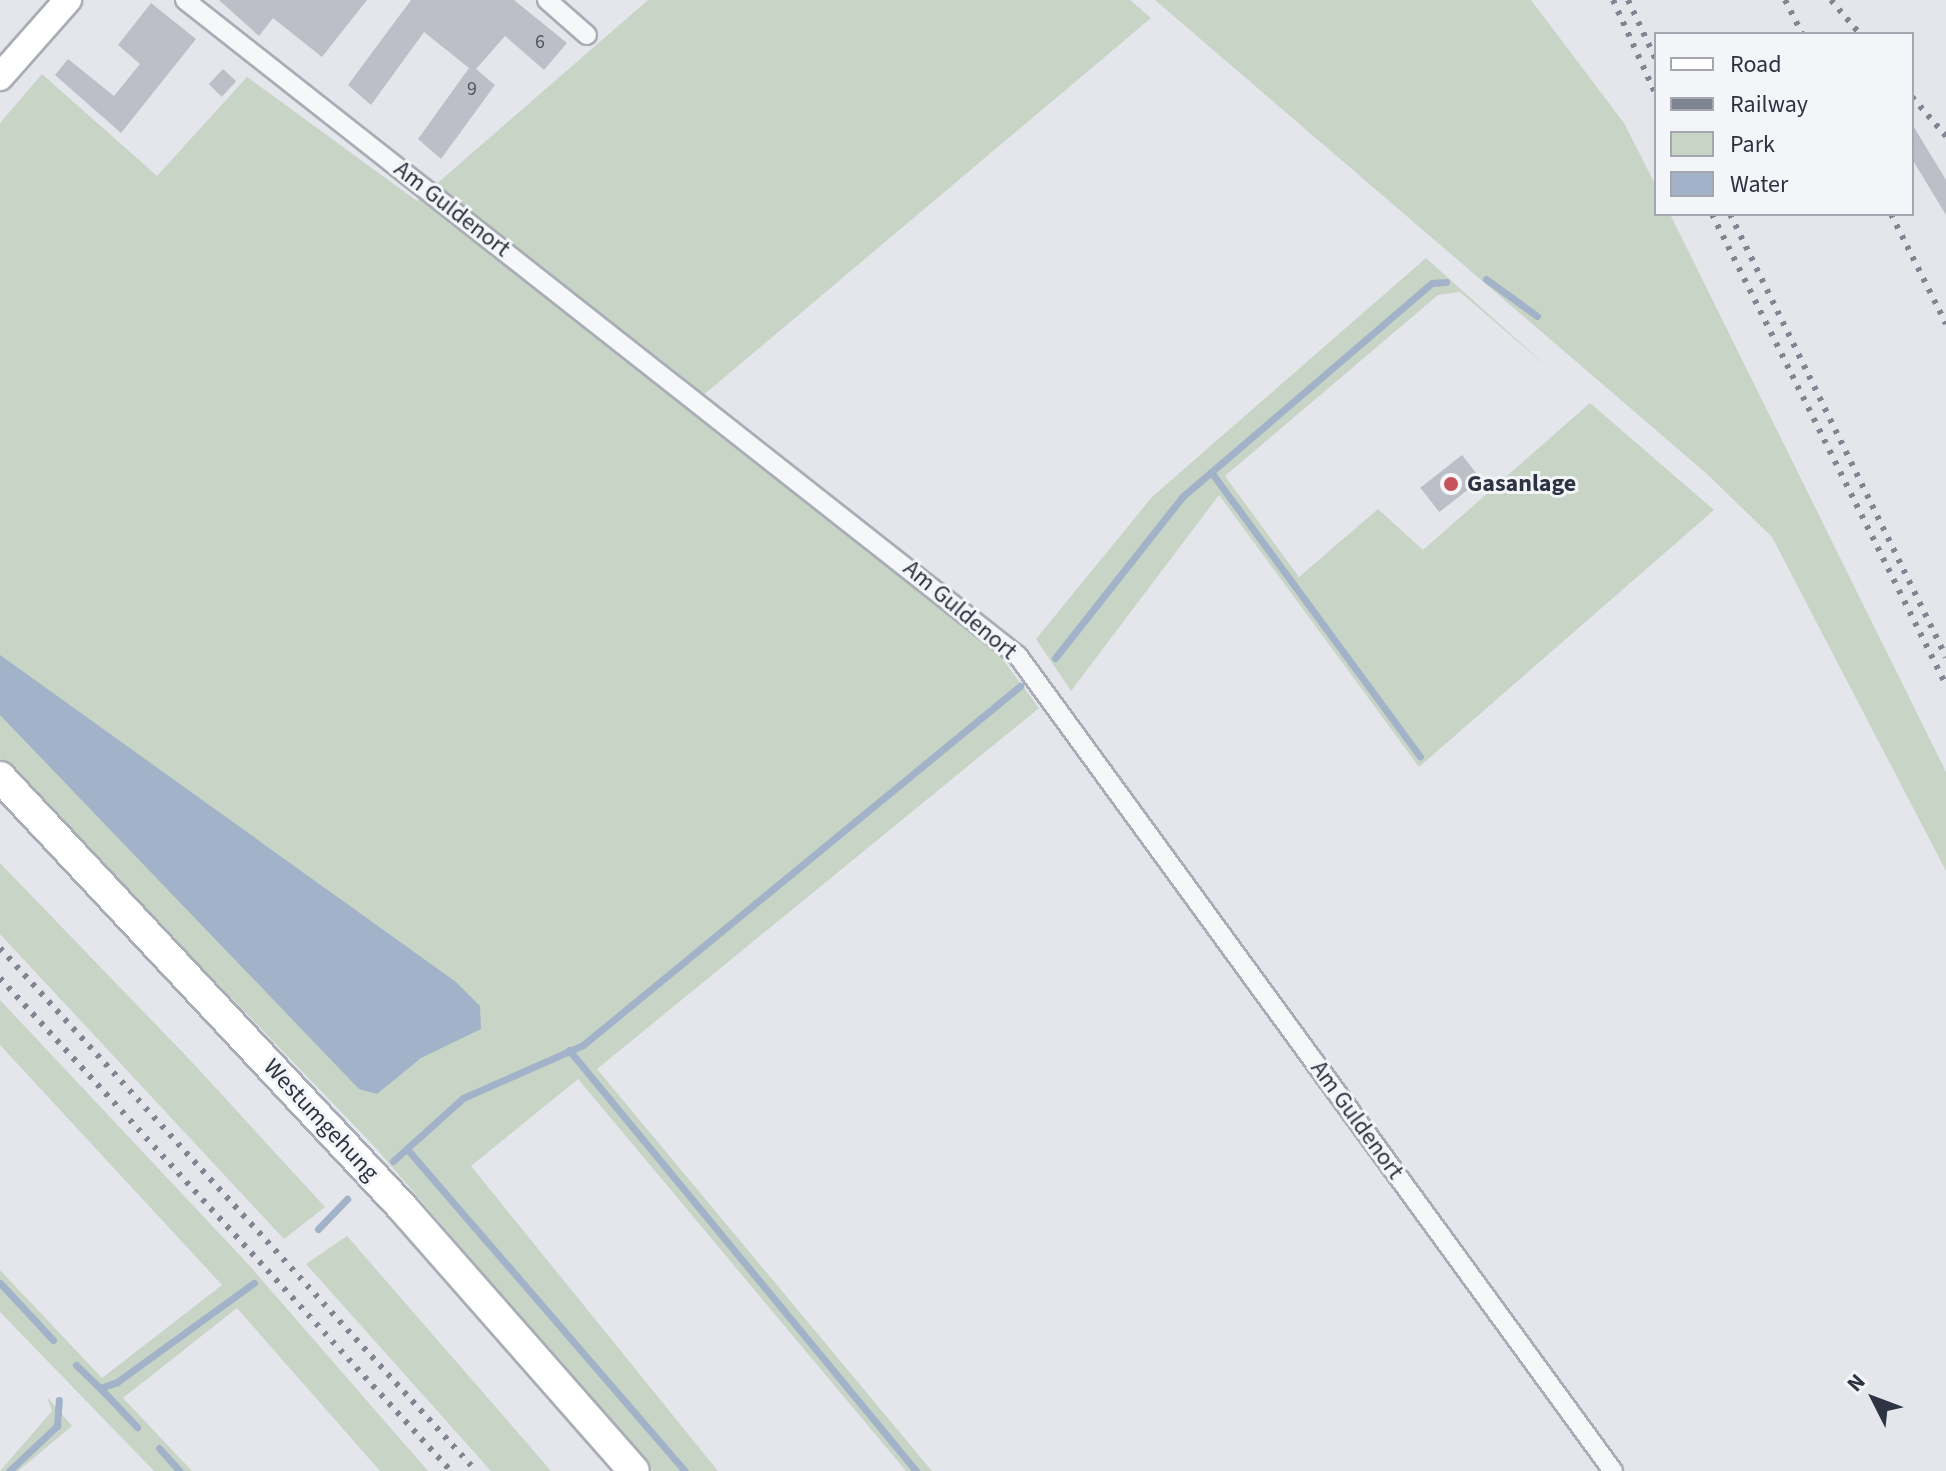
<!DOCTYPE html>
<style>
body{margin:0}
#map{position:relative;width:1946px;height:1471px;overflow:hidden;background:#e4e6eb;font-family:"Source Sans 3",sans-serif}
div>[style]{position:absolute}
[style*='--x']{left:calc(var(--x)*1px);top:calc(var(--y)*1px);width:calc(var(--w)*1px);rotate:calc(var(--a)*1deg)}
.green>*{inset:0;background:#c8d4c6}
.water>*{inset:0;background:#a2b2c8}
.stream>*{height:7px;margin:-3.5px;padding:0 3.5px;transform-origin:3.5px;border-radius:3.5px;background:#a2b2c8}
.building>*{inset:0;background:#bcbfc7;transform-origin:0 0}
.roads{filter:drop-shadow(2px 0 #a9adb5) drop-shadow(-2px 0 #a9adb5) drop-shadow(0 2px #a9adb5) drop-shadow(0 -2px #a9adb5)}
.street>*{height:18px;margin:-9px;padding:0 9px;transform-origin:9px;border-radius:9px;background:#f6f7f9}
.secondary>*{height:26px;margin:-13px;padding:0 13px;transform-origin:13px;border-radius:13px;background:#fff}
.primary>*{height:30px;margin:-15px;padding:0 15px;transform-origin:15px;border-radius:15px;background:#fff}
.rail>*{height:6px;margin-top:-3px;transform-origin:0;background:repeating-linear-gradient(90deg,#7f8593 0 4px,transparent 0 12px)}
.dots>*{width:22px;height:22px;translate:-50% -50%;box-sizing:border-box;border:4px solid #f4f5f8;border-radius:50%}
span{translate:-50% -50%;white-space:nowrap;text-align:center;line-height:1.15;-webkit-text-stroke:6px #f4f5f8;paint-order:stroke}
.number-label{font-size:20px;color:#515663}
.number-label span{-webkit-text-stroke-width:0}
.street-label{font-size:24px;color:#2d3342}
.poi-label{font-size:24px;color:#2d3342;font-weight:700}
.left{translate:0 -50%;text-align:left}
.legend{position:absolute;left:1654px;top:32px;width:260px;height:184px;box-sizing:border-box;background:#f4f5f8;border:2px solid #a4a7af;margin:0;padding:10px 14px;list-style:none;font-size:24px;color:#2d3342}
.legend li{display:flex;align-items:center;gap:16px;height:40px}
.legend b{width:40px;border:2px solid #a4a7af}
.north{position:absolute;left:1834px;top:1359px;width:80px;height:80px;-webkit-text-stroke:6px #f4f5f8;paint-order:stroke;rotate:312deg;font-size:22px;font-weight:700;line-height:32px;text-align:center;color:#2d3342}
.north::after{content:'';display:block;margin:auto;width:28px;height:36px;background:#2d3342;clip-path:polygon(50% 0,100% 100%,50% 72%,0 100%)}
</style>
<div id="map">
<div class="green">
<i style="clip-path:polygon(648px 0,1130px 0,1151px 18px,688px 408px,992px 645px,1039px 708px,597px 1069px,932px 1471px,906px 1471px,578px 1079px,471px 1166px,718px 1471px,653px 1471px,374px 1146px,0 758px,0 123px,42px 74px,157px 176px,247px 77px,417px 201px)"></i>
<i style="clip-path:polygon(1155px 0,1531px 0,1624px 123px,1656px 186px,1656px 214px,1670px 214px,1946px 772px,1946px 871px,1772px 537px,1707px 474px)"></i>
<i style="clip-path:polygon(1426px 258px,1553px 372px,1460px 292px,1438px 295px,1225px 476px,1299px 577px,1378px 509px,1423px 550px,1590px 403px,1714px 510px,1419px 767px,1219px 495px,1071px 691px,1036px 639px,1152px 497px)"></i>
<i style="clip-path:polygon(0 863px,190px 1060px,325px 1207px,284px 1239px,0 934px)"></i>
<i style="clip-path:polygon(0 1000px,248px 1264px,428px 1471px,380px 1471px,237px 1308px,123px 1398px,192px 1471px,154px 1471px,0 1312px,0 1270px,102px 1378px,222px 1285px,0 1045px)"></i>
<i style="clip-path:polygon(347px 1236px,520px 1435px,551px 1471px,491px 1471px,306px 1264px)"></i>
<i style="clip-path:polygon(47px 1397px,72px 1426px,18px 1471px,0 1471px,52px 1411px)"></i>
</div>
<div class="water">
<i style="clip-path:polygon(0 655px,456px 982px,480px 1006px,481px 1029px,421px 1058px,377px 1094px,359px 1089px,0 715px)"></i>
</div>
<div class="stream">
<i style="--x:1486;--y:279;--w:63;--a:36"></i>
<i style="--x:1211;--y:472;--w:353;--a:53.7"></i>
<i style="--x:1055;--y:658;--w:205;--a:-51.7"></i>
<i style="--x:1182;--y:497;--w:329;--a:-40.6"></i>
<i style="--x:1432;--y:283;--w:14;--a:-4"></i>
<i style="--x:569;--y:1050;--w:546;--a:50.5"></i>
<i style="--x:407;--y:1149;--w:425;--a:49.2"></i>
<i style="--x:393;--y:1161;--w:94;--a:-42"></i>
<i style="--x:463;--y:1098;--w:131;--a:-23.8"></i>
<i style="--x:583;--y:1045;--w:566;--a:-39.4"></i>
<i style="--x:318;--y:1229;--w:42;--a:-46"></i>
<i style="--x:0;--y:1283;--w:78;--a:47.1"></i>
<i style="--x:76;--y:1365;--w:33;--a:44"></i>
<i style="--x:100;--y:1388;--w:18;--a:-19"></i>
<i style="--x:117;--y:1382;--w:169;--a:-35.9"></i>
<i style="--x:100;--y:1388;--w:54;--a:46.5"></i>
<i style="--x:159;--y:1448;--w:31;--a:48"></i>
<i style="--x:9;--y:1471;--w:66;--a:-43.2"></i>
<i style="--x:57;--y:1426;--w:26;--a:-86"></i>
</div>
<div class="building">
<i style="clip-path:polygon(219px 0,367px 0,322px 57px,273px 18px,259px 36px)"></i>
<i style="clip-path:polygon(411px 0,514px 0,567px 43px,544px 70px,505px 36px,476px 69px,495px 85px,441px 159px,418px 139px,469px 68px,424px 32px,371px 105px,348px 85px)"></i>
<i style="clip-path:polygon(151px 3px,196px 39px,121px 133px,55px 75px,68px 59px,114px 96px,140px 64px,118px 45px)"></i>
<i style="left:223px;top:69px;width:18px;height:21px;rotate:43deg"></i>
<i style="clip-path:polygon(1912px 124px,1946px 180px,1946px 215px,1912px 159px)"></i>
<i style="left:1462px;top:455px;width:31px;height:53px;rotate:52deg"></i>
</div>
<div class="roads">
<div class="street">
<i style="--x:185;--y:0;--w:1060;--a:38.22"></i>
<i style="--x:1018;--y:656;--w:1009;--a:53.87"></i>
<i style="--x:547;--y:0;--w:53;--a:41.2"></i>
</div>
<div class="secondary">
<i style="--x:0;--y:77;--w:103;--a:-48.6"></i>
</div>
<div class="primary">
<i style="--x:0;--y:777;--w:589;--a:46.93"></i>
<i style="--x:402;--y:1207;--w:351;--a:48.7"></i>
</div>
</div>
<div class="rail">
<i style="--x:1613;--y:0;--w:104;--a:65.6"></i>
<i style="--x:1628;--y:0;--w:66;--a:65"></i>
<i style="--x:1785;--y:0;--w:38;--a:63"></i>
<i style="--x:1831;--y:0;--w:45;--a:49.5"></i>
<i style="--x:1912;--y:97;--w:52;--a:48.9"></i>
<i style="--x:1712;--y:214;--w:526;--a:63.58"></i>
<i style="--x:1730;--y:214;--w:493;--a:64"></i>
<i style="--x:1891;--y:214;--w:123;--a:63.4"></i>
<i style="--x:0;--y:948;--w:707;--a:47.69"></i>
<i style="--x:0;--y:978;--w:668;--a:47.55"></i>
</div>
<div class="dots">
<i style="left:1451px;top:484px;background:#c5545d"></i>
</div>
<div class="number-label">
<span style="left:540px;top:42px">6</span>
<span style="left:472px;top:89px">9</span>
</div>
<div class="street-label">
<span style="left:452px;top:209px;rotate:38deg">Am Guldenort</span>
<span style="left:960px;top:610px;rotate:40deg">Am Guldenort</span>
<span style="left:321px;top:1120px;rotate:47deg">Westumgehung</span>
<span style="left:1357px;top:1120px;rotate:54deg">Am Guldenort</span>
</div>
<div class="poi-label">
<span class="left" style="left:1467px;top:484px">Gasanlage</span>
</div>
<ul class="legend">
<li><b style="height:10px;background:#fff"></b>Road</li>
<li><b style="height:10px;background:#7f8593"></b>Railway</li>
<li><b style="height:22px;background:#c8d4c6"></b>Park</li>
<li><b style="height:22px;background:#a2b2c8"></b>Water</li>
</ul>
<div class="north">N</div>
</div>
